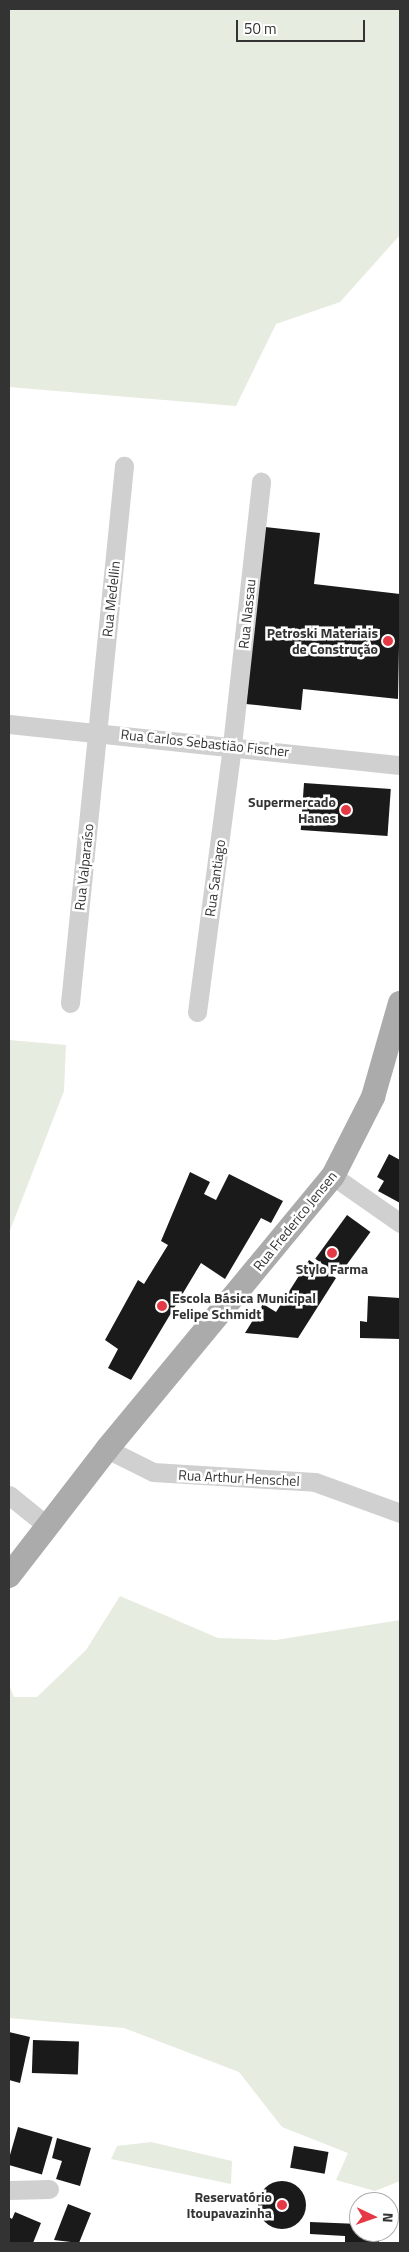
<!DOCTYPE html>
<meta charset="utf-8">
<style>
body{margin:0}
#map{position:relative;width:409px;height:2252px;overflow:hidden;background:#fff;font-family:"Titillium Web",sans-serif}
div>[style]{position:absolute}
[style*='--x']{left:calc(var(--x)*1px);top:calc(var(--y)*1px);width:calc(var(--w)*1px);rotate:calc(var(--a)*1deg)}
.green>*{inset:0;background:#e6ecdf}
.building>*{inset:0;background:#1a1a1a;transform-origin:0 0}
.round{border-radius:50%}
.minor>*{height:19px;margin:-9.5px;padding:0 9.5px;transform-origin:9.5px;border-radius:9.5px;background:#d0d0d0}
.major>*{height:24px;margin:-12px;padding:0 12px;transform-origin:12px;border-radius:12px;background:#ababab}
.dots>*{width:14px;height:14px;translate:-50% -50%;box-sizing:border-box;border:2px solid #fff;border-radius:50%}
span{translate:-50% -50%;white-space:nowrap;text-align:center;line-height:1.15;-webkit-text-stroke:5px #fff;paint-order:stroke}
.street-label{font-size:14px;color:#333}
.poi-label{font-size:14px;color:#333;font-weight:700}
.right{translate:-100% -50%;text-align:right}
.left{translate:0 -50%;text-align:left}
.frame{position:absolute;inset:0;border:10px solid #333;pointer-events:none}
.north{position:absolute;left:349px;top:2192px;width:50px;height:50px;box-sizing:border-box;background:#fff;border:1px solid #adadad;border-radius:50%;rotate:93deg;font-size:14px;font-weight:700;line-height:20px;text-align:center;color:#333}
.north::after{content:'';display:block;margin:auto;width:18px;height:22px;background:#e63946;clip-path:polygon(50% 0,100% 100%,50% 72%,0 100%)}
.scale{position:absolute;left:236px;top:20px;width:129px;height:22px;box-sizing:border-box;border:2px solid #333;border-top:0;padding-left:6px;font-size:15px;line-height:18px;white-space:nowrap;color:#333;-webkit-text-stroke:4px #fff;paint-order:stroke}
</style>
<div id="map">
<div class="green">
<i style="clip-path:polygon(9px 9px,400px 9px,400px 235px,340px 302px,276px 324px,236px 406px,9px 387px)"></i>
<i style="clip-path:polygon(9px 1040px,66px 1045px,64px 1091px,9px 1233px)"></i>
<i style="clip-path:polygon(120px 1596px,218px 1638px,276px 1640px,400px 1620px,400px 2181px,375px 2191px,336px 2180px,348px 2153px,282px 2127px,239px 2072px,124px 2028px,9px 2018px,9px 1685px,14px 1697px,37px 1697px,86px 1650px)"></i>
<i style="clip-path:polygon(151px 2142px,232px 2161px,231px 2184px,111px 2159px,117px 2146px)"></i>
</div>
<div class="building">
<i style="clip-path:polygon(265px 527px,320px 533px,314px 584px,400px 594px,398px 699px,303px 689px,301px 710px,246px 704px)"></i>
<i style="left:304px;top:783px;width:87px;height:47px;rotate:4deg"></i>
<i style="clip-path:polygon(389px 1154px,400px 1160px,400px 1203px,378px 1191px,384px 1181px,377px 1177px)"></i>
<i style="clip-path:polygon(190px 1172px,210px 1182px,204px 1194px,216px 1200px,229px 1174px,283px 1201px,271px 1223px,261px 1218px,225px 1279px,201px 1263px,131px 1380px,108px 1368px,118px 1349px,105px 1340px,138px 1280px,144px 1284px,168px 1245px,161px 1241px)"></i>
<i style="left:347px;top:1215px;width:29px;height:54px;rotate:36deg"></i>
<i style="clip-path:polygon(309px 1260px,336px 1278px,298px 1338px,245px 1333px,263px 1304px,276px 1312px)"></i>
<i style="clip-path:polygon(368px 1296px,400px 1298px,400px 1339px,360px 1338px,360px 1321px,367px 1322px)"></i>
<i style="clip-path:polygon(9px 2032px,30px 2037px,20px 2083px,9px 2080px)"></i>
<i style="left:33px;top:2040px;width:46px;height:33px;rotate:2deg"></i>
<i style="left:18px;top:2127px;width:36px;height:39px;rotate:16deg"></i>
<i style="clip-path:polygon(57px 2138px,91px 2148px,80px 2186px,56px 2179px,62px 2161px,52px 2158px)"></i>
<i style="left:294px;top:2146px;width:35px;height:22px;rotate:10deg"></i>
<i class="round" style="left:258px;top:2181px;width:48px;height:48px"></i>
<i style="clip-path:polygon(68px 2204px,91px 2213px,79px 2243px,54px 2240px)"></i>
<i style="clip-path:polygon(15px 2212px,41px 2223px,33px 2243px,9px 2243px,9px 2217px,12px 2219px)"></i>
<i style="clip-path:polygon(310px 2222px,359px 2224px,359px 2232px,379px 2234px,379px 2243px,345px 2243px,345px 2236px,310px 2234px)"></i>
</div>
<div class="minor">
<i style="--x:9;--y:724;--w:393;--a:6"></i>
<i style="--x:70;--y:1003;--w:540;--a:-84.26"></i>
<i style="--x:197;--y:1012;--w:269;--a:-82.5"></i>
<i style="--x:232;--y:745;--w:265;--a:-83.7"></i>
<i style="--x:333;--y:1176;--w:82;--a:35"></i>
<i style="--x:107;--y:1449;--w:51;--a:26.6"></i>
<i style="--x:153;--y:1472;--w:162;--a:3.5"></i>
<i style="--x:315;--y:1482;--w:90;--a:20"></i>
<i style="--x:9;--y:1495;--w:48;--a:39"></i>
<i style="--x:9;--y:2190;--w:40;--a:-1.4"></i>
</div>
<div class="major">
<i style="--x:9;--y:1576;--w:160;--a:-52.3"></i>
<i style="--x:107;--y:1449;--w:354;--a:-50.4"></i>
<i style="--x:333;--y:1176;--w:89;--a:-63.1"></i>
<i style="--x:373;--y:1097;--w:98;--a:-74"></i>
</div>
<div class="dots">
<i style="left:388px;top:641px;background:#e63946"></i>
<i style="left:346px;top:810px;background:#e63946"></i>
<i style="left:332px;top:1253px;background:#e63946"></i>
<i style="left:162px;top:1306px;background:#e63946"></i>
<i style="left:282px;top:2205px;background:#e63946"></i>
</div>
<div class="street-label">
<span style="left:111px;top:599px;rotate:-84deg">Rua Medellin</span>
<span style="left:247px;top:614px;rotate:-84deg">Rua Nassau</span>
<span style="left:205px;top:743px;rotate:6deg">Rua Carlos Sebastião Fischer</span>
<span style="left:84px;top:867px;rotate:-84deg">Rua Valparaíso</span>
<span style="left:215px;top:878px;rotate:-82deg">Rua Santiago</span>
<span style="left:295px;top:1221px;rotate:-51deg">Rua Frederico Jensen</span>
<span style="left:239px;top:1478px;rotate:3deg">Rua Arthur Henschel</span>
</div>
<div class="poi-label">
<span class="right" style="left:378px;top:641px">Petroski Materiais<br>de Construção</span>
<span class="right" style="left:336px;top:810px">Supermercado<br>Hanes</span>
<span style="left:332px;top:1269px">Stylo Farma</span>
<span class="left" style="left:172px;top:1306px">Escola Básica Municipal<br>Felipe Schmidt</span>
<span class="right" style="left:272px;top:2205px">Reservatório<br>Itoupavazinha</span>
</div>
<div class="frame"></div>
<div class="north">N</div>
<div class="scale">50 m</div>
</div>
